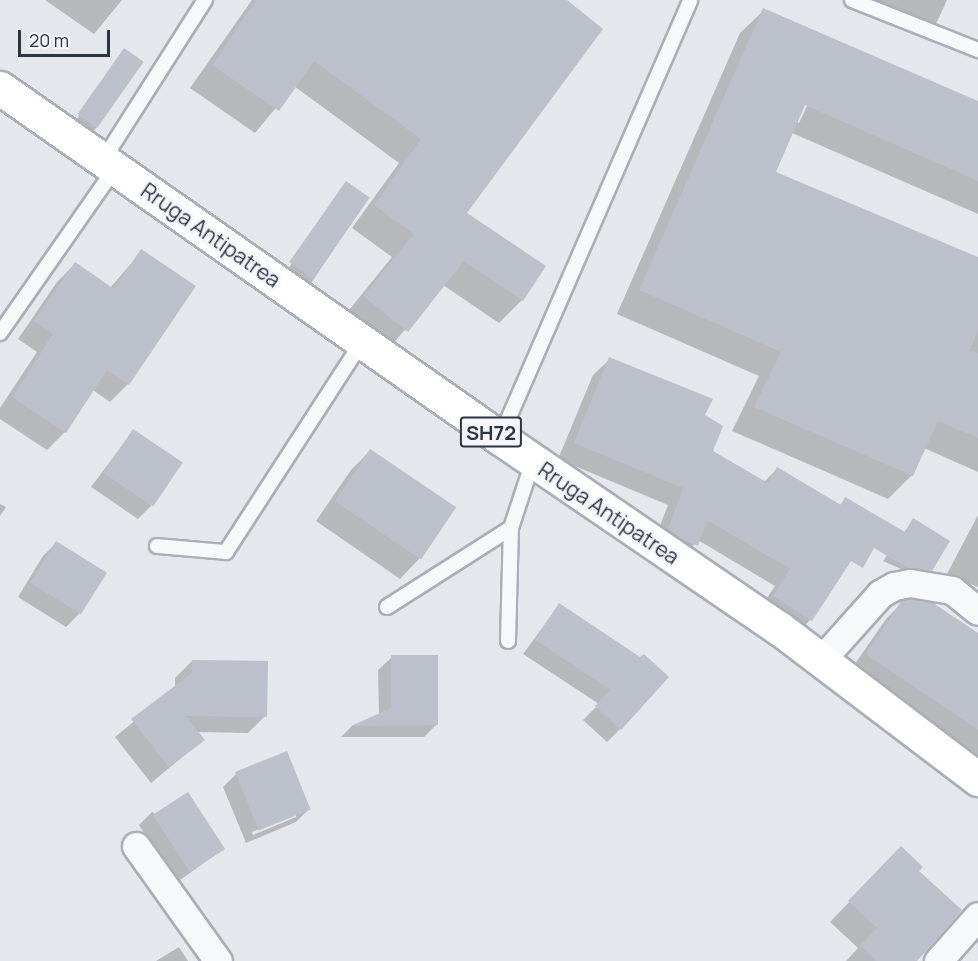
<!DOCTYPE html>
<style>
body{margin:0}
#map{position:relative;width:978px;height:961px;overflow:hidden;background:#e4e7ec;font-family:Manrope,sans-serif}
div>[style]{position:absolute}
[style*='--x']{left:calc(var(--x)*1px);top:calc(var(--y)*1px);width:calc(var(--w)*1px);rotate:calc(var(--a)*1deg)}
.shadow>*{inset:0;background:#0003;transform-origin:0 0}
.building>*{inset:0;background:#bbc0ca;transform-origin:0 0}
.roads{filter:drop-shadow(2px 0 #a9aeb7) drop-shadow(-2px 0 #a9aeb7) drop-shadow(0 2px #a9aeb7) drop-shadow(0 -2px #a9aeb7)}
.lane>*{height:14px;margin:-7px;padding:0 7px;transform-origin:7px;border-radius:7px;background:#f7f8fa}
.street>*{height:27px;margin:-13.5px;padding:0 13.5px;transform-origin:13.5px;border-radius:13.5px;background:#f7f8fa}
.primary>*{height:33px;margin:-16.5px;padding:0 16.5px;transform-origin:16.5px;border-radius:16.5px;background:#fff}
span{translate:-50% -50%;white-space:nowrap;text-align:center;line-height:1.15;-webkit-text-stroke:6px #f4f6f9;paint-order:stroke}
.shield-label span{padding:2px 4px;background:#f4f6f9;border:2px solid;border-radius:4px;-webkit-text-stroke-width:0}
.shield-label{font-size:20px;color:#2b3445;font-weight:700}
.street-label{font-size:21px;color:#2b3445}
.scale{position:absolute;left:18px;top:30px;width:92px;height:27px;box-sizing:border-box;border:3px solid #2b3445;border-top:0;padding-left:8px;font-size:18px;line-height:21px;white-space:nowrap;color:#2b3445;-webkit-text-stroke:4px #f4f6f9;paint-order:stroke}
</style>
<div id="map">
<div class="shadow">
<i style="clip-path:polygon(45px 0,122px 0,94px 34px)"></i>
<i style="clip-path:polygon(252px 0,564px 0,465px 213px,522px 300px,499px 323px,443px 285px,384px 354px,341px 320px,392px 257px,352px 228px,399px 163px,294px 86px,255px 133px,190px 88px)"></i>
<i style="clip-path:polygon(863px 0,947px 0,937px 22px,924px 35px)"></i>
<i style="clip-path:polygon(764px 10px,768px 108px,799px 123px,824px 70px,978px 103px,978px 214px,792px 133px,774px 173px,978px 258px,978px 472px,924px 448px,912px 475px,888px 499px,822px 470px,732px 431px,759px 376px,617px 314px,740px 33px)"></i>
<i style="left:125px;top:50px;width:21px;height:98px;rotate:35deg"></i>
<i style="left:346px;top:183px;width:27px;height:116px;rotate:34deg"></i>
<i style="clip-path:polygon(142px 251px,128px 384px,110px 402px,93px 390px,65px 432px,47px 450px,0 419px,0 408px,37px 352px,18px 339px,57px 282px,75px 264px,110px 288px)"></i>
<i style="clip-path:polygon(610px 359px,703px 416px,711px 451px,764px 482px,777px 469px,839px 506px,846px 499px,874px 516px,810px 620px,794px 637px,757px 613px,775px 586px,698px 540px,680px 561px,652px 546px,668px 505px,558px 459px,593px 375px)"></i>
<i style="clip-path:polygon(133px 431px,151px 506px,138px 519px,91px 487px)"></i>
<i style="clip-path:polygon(370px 451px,454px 509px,419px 559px,400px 579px,316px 521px,351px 470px)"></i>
<i style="clip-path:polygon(0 504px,6px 507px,0 516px)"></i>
<i style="clip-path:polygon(978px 515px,978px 587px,947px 574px)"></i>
<i style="clip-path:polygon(913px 520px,934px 565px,921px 578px,883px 561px)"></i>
<i style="clip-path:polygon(56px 543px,105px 573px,79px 614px,66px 627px,18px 597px,43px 556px)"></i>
<i style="clip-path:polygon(903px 602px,978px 635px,978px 764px,850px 671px,886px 619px)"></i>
<i style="clip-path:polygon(559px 605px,641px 659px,620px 729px,607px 742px,583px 720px,599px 704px,523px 654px)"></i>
<i style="clip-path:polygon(392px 657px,437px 724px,424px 737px,341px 737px,352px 726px,379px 715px,378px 670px)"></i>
<i style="clip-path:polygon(192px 661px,265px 716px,248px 733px,197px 732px,203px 740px,151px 783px,115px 737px,175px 688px,175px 678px)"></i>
<i style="clip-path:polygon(evenodd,236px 774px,309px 809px,296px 822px,246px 843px,223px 787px,236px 774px,296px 814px,296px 817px,253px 835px,252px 832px,296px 814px)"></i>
<i style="clip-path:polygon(152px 812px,223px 849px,176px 883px,139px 825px)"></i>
<i style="clip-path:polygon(882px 868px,917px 871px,914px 961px,846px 961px,858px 948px,830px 922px)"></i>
<i style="clip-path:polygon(179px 947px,188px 961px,156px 961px)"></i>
</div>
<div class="building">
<i style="clip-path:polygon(256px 0,567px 0,603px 29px,467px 213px,546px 266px,523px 301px,464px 261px,408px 332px,363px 296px,414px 234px,374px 205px,421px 139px,314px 61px,279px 111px,212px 65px)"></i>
<i style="clip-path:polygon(763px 8px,978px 101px,978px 181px,805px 105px,776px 172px,978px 257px,978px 330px,970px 350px,978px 353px,978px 438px,938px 421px,913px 476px,754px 407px,781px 352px,639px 290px)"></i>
<i style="left:124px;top:48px;width:24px;height:81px;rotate:35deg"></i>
<i style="left:346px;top:181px;width:29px;height:99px;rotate:35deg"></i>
<i style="clip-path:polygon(141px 249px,196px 286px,129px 385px,107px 370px,66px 433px,12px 397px,53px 334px,34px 321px,75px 262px,114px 289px)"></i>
<i style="clip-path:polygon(609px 357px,713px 399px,705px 415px,723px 426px,713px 451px,768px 483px,777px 467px,841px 505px,845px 497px,905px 532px,913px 518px,950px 541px,932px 571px,907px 568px,874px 548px,863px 568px,851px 561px,812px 621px,773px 596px,790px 569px,707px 520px,698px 546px,684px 540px,668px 529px,683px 488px,574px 443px)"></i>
<i style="left:133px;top:429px;width:60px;height:53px;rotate:34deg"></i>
<i style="left:370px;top:449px;width:104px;height:63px;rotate:34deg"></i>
<i style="left:56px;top:541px;width:60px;height:49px;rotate:32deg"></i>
<i style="clip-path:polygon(910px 599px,933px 603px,978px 633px,978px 730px,866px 654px,902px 600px)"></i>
<i style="clip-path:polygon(559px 603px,640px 657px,644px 654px,669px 677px,621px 730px,595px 706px,610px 690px,535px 640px)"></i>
<i style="clip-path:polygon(391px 655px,438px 655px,438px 725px,351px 726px,391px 708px)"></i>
<i style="clip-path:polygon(192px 660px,268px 661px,267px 717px,186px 716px,205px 740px,169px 767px,131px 719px,192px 673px)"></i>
<i style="left:287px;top:751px;width:63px;height:56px;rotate:68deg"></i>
<i style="left:188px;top:792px;width:68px;height:42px;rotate:57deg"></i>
<i style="clip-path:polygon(901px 846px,923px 867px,919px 871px,962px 910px,917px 961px,876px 961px,860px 946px,877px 928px,848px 901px)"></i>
</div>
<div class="roads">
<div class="lane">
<i style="--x:852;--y:0;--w:136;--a:21.6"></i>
<i style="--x:103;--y:160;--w:190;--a:-57.5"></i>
<i style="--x:0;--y:333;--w:201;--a:-55.1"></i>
<i style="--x:500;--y:438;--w:477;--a:-66.5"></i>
<i style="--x:157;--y:546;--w:69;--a:5"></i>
<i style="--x:226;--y:552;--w:250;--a:-57.1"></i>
<i style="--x:387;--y:607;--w:147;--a:-32.5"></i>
<i style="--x:508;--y:641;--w:113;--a:-88.5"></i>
<i style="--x:511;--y:528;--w:71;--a:-71.8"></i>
</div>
<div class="street">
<i style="--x:821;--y:660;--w:89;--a:-48.2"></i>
<i style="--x:880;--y:594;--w:16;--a:-30"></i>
<i style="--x:894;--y:586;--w:16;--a:-11"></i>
<i style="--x:910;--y:583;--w:43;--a:9.5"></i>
<i style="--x:952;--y:590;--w:33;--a:39"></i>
<i style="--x:136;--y:846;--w:141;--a:54.5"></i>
<i style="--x:938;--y:961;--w:60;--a:-48.4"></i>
</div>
<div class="primary">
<i style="--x:0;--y:88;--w:610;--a:34.99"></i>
<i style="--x:500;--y:438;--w:338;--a:34.3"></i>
<i style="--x:779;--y:628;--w:250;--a:37.2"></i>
</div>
</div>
<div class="shield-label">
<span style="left:491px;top:432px">SH72</span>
</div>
<div class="street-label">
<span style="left:211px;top:235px;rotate:35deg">Rruga Antipatrea</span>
<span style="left:609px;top:513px;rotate:34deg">Rruga Antipatrea</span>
</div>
<div class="scale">20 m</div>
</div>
